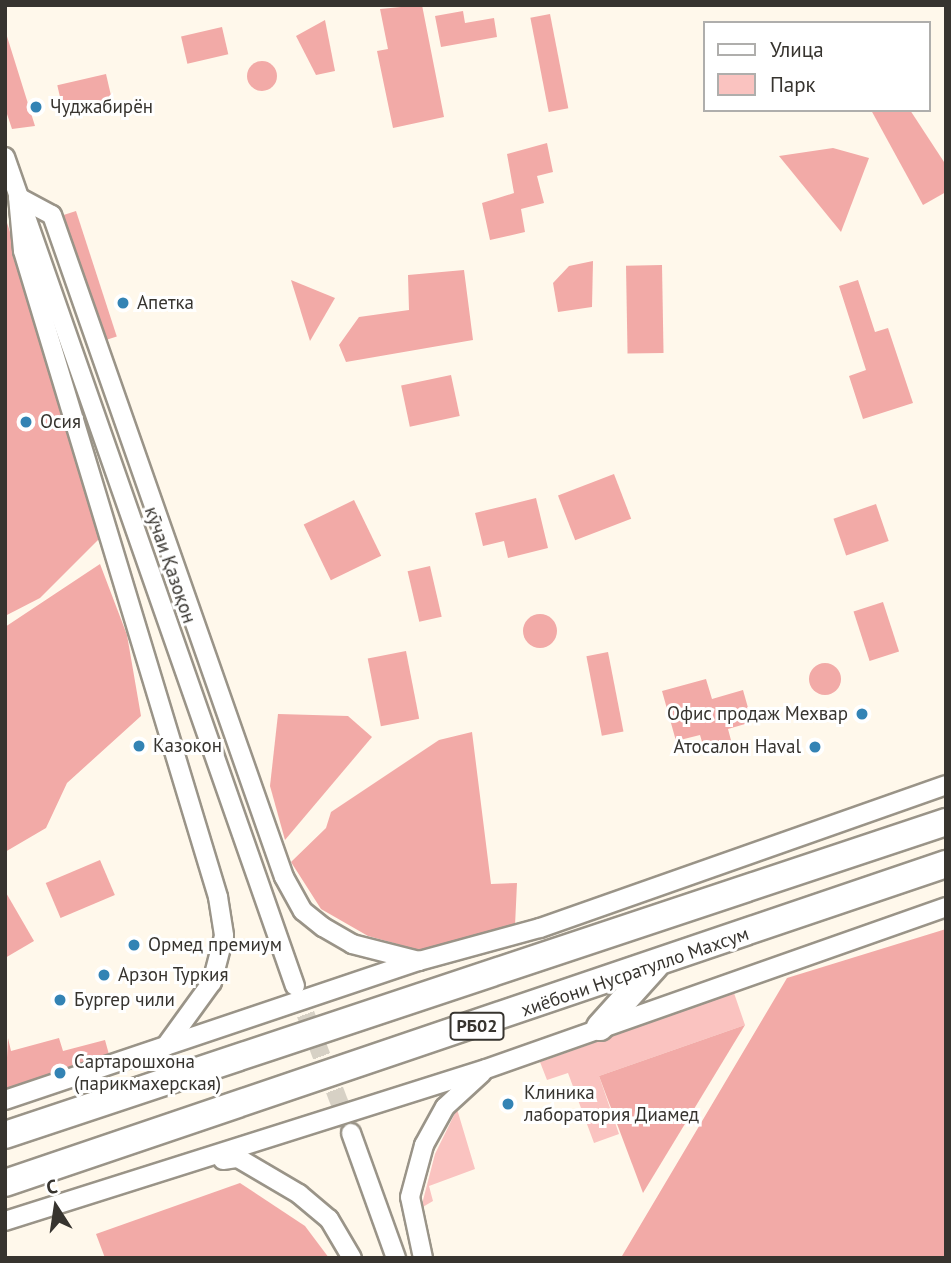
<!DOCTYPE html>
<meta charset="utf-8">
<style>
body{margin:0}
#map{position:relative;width:951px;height:1263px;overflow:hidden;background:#fff8eb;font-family:"PT Sans",sans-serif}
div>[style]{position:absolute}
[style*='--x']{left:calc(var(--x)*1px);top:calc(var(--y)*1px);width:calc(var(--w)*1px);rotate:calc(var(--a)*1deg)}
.green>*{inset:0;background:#fac3c0}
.forest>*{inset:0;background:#f2aaa7;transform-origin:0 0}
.round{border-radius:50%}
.minor-tunnel>*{height:18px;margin-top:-9px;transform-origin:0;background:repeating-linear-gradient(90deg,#d7d1c5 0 18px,transparent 0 27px)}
.roads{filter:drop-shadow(2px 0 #9a9488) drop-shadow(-2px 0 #9a9488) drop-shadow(0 2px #9a9488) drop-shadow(0 -2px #9a9488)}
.minor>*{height:18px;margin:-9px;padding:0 9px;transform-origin:9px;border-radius:9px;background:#fff}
.highway>*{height:26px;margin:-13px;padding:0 13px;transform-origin:13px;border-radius:13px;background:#fff}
.dots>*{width:19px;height:19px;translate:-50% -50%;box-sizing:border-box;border:4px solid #fff;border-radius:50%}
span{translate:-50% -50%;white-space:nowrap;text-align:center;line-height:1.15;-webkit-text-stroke:6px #fff;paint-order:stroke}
.shield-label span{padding:2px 5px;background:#fff;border:2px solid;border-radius:5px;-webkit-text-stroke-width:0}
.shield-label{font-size:18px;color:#37342f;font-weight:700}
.poi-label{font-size:19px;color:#37342f}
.left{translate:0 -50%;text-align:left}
.right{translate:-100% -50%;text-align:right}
.street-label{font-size:19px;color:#37342f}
.frame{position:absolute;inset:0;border:7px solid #37342f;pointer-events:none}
.legend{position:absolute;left:703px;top:21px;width:228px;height:91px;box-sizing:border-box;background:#fff;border:2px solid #afaeac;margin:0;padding:9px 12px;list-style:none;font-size:21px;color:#37342f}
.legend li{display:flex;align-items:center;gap:14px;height:35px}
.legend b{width:35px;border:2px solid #afaeac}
.north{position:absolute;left:21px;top:1172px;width:70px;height:70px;-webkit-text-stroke:5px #fff;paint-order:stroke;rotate:348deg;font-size:19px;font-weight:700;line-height:28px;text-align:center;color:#37342f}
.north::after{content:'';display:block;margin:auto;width:24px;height:32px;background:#37342f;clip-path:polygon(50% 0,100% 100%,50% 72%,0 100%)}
</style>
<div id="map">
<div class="green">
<i style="clip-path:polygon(734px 993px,745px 1025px,599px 1076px,619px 1134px,594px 1143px,568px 1073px,547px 1080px,540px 1062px)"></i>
<i style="clip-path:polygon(457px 1109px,475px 1169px,429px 1186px,433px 1201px,421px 1208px,435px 1154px)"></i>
</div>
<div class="forest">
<i style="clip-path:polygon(422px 5px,444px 117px,393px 128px,377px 51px,388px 49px,380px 9px)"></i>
<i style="clip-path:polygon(463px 11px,465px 23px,494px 18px,497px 37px,441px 47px,435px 16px)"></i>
<i style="left:550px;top:14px;width:96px;height:20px;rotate:79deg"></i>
<i style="clip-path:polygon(325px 20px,335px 71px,316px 75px,296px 36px)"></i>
<i style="left:222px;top:27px;width:28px;height:42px;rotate:77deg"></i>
<i style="clip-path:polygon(5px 30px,35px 126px,12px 129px,5px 108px)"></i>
<i class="round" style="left:247px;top:61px;width:30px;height:30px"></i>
<i style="left:106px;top:74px;width:26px;height:50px;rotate:77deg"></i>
<i style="clip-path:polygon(871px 110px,910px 110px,946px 165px,946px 192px,923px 205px)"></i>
<i style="clip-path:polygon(547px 143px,553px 172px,537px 176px,544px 203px,521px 209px,525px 232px,490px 240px,482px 203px,514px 193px,507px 154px)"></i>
<i style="clip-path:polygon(833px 148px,869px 158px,841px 232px,779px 156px)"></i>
<i style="left:76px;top:211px;width:132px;height:31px;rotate:72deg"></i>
<i style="clip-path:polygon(6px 220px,110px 528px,40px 598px,5px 616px)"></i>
<i style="clip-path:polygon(593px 261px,592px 307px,558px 312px,553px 283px,569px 266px)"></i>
<i style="left:662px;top:265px;width:88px;height:36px;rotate:89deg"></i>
<i style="clip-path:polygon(464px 270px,473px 340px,346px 362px,339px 345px,359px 317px,409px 310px,408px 275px)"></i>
<i style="clip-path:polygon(291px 280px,335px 298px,310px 341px)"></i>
<i style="clip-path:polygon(858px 280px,875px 332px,888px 328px,913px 403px,863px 419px,849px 376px,866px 370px,839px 286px)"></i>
<i style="left:451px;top:375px;width:42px;height:51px;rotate:78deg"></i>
<i style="left:614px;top:474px;width:48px;height:60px;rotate:69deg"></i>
<i style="clip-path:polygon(536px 498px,548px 548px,508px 558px,504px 541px,483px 546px,475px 513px)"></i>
<i style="left:354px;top:500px;width:62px;height:56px;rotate:64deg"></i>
<i style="left:876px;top:504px;width:39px;height:45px;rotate:71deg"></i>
<i style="clip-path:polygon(100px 564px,127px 635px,141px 716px,67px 783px,46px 828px,5px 852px,5px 627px)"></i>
<i style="left:430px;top:566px;width:52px;height:23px;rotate:77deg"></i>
<i style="left:883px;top:602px;width:52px;height:31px;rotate:72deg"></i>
<i class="round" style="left:523px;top:614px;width:34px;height:34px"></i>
<i style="left:406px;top:651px;width:69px;height:39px;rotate:79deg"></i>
<i style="left:608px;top:652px;width:81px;height:22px;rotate:79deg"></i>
<i class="round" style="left:809px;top:663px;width:32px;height:32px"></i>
<i style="clip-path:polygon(706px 679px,712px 699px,743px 690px,752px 722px,728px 729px,732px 744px,705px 752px,700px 735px,676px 741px,662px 691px)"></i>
<i style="clip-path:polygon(278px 714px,348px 716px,372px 737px,285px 840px,270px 786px)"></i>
<i style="clip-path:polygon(472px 732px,491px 884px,517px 883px,515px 926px,419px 950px,368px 936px,321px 909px,291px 862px,326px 828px,331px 812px,439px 740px)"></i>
<i style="left:100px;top:860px;width:38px;height:59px;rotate:67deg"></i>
<i style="clip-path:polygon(5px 891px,34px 941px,5px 958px)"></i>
<i style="clip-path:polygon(946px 929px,946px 1258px,614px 1258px,622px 1256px,787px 978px)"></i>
<i style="clip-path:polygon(745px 1025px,643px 1193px,599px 1076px)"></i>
<i style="clip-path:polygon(8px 1038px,11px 1051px,59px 1038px,63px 1051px,105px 1040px,113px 1069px,5px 1097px)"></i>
<i style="clip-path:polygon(240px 1183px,305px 1226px,329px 1258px,105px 1258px,96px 1234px)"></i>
</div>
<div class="minor-tunnel">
<i style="--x:296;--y:989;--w:154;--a:69.1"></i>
</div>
<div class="roads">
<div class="minor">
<i style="--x:5;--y:157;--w:878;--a:70.72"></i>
<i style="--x:18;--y:197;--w:38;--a:28"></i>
<i style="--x:52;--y:215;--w:701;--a:70.69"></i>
<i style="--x:284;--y:877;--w:39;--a:61"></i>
<i style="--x:303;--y:911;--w:26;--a:39"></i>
<i style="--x:323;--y:927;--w:34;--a:30"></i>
<i style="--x:352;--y:944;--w:69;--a:14.2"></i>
<i style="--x:18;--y:197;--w:54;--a:84.7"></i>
<i style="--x:23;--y:251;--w:675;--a:73.2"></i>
<i style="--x:218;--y:897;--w:39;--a:81"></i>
<i style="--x:224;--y:936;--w:48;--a:104.6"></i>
<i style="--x:212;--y:982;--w:80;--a:125.9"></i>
<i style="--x:5;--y:1100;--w:437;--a:-18.6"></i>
<i style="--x:419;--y:961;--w:125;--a:-15.3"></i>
<i style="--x:540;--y:928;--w:430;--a:-19.4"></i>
<i style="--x:351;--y:1133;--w:133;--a:70.2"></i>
<i style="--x:223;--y:1160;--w:15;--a:-8"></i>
<i style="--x:238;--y:1158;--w:71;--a:30.5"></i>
<i style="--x:299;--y:1194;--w:39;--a:40"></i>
<i style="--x:329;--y:1219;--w:45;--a:59.5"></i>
<i style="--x:5;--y:1221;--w:504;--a:-17.54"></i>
<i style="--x:486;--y:1069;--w:488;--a:-19.4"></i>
<i style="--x:423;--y:1258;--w:62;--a:-102"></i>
<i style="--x:410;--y:1197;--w:54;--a:-74.9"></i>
<i style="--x:424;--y:1145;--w:43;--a:-61.1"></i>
<i style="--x:445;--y:1107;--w:50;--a:-42.6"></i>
</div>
<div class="highway">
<i style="--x:600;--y:1027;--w:82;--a:-48"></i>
<i style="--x:5;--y:1135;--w:992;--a:-18.4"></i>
<i style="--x:5;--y:1183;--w:994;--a:-18.73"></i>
</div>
</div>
<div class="dots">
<i style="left:36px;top:107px;background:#3383b4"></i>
<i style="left:123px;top:303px;background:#3383b4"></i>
<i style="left:26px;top:422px;background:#3383b4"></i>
<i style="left:862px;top:714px;background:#3383b4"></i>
<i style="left:139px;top:746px;background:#3383b4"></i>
<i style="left:815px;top:747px;background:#3383b4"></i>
<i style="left:134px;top:945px;background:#3383b4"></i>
<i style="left:104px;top:975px;background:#3383b4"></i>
<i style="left:60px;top:1000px;background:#3383b4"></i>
<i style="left:60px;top:1073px;background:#3383b4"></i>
<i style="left:508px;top:1104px;background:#3383b4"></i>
</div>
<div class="shield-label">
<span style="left:477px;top:1026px">РБ02</span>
</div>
<div class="poi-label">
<span class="left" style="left:50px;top:107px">Чуджабирён</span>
<span class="left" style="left:137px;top:303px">Апетка</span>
<span class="left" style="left:40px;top:422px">Осия</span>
<span class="right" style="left:848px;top:714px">Офис продаж Мехвар</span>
<span class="left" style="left:153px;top:746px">Казокон</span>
<span class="right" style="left:801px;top:747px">Атосалон Haval</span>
<span class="left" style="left:148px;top:945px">Ормед премиум</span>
<span class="left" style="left:118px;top:975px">Арзон Туркия</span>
<span class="left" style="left:74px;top:1000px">Бургер чили</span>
<span class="left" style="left:74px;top:1073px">Сартарошхона<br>(парикмахерская)</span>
<span class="left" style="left:524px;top:1104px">Клиника<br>лаборатория Диамед</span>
</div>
<div class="street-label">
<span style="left:170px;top:565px;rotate:71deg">кӯчаи Қазоқон</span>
<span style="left:635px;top:972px;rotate:-19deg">хиёбони Нусратулло Махсум</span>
</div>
<div class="frame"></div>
<ul class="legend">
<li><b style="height:9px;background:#fff"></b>Улица</li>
<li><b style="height:19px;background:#fac3c0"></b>Парк</li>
</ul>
<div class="north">С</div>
</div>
